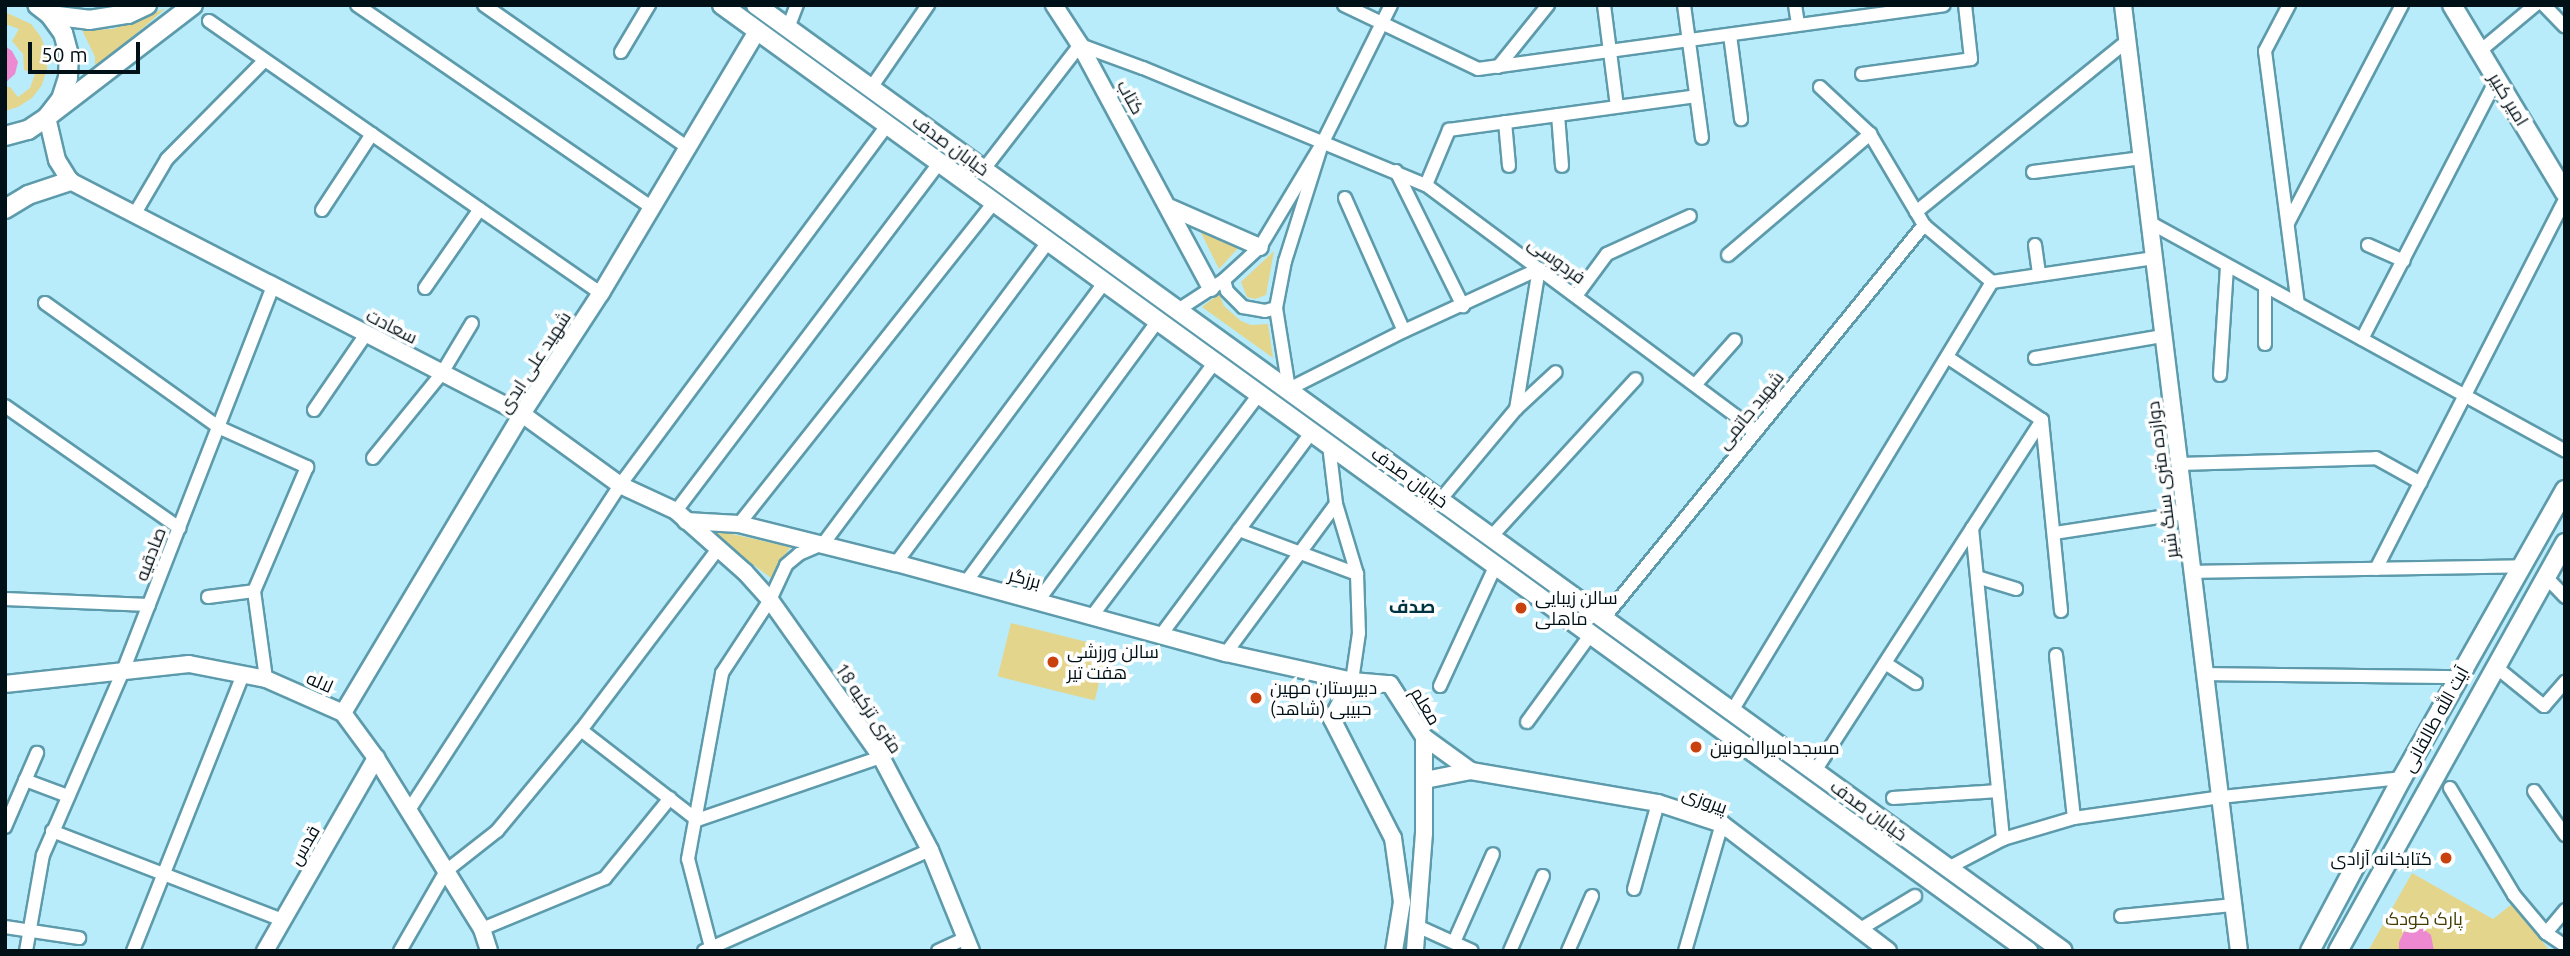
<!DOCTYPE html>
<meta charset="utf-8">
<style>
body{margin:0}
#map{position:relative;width:2570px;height:956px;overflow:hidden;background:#b9ecfa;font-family:Ubuntu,Cairo,sans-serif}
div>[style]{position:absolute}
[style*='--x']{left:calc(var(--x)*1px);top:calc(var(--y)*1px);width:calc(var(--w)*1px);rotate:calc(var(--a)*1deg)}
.green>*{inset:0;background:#e4d58d;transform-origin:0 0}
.water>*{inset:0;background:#ec89d1}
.roads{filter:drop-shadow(2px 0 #5d9bac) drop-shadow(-2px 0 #5d9bac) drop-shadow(0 2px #5d9bac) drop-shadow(0 -2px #5d9bac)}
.minor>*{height:12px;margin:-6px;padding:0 6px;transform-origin:6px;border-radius:6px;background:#fff}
.tertiary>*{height:16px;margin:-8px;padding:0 8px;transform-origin:8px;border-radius:8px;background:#fff}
.secondary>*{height:18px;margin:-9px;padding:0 9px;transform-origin:9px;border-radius:9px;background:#fff}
.dots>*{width:19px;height:19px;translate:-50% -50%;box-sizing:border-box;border:4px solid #fff;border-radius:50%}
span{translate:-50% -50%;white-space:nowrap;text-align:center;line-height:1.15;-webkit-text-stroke:7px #fff;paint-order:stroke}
.street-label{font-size:18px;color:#001017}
.poi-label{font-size:18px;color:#001017}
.left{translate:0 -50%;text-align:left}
.right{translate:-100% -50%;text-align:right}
.park-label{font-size:18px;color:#463c02}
.neighbourhood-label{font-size:19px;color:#003440;font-weight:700}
.frame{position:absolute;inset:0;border:7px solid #001017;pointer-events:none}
.scale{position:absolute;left:28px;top:42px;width:112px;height:32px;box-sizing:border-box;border:4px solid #001017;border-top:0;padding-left:9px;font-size:21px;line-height:24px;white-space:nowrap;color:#001017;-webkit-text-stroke:5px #fff;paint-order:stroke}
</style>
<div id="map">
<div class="green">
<i style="clip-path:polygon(166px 8px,95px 69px,95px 57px,82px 30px,113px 29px)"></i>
<i style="clip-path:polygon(5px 12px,31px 24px,41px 37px,47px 53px,47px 69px,42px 85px,32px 98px,18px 107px,5px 111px,5px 87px,10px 87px,18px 97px,30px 88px,35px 74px,24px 70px,23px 54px,12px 41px,19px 29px,5px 24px)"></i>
<i style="clip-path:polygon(1198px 227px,1239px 247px,1219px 269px)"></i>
<i style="clip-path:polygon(1274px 251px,1266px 295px,1255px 299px,1247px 297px,1241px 282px)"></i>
<i style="clip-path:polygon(1219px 294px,1224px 306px,1241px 321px,1251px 325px,1268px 324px,1273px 358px,1202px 307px)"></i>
<i style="clip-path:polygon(704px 528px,791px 547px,779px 562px,775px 581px)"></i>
<i style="left:1011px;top:623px;width:100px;height:55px;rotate:14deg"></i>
<i style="clip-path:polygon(2412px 873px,2493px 919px,2512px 904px,2550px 951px,2368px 951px)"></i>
</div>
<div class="water">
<i style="clip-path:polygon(5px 46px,12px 51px,18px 62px,15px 74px,5px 83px)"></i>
<i style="clip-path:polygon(2422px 928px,2431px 935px,2434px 951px,2399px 951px,2399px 942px,2404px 932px)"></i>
</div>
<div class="roads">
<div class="minor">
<i style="--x:357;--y:5;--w:358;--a:34.5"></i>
<i style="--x:484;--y:5;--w:249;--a:35"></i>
<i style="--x:1344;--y:5;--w:148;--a:25.5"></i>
<i style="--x:1478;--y:69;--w:470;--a:-7.8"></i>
<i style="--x:1604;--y:5;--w:102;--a:82.7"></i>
<i style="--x:1684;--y:5;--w:134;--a:82.3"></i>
<i style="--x:1795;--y:5;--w:20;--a:81"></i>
<i style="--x:2289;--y:5;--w:52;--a:117.6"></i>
<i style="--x:2265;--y:51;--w:255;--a:82.6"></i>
<i style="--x:2544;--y:5;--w:30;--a:46"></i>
<i style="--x:209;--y:21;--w:477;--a:34.8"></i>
<i style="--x:788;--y:28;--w:25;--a:-69"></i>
<i style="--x:1730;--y:35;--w:85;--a:82.5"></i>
<i style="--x:2480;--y:51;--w:72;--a:-39.9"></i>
<i style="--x:621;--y:52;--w:55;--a:-59.2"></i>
<i style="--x:1498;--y:67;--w:80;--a:-51.1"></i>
<i style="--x:1862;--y:74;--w:110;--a:-7.8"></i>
<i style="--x:1971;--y:59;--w:54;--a:-96.3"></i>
<i style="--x:1820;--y:87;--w:69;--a:43.2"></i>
<i style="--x:1870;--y:134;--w:106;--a:59.3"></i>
<i style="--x:1924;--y:225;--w:89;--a:40"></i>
<i style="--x:871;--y:88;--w:101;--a:-55.5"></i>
<i style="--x:1558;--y:115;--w:51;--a:85.5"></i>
<i style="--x:1505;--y:122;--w:44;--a:84.8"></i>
<i style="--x:1322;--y:144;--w:123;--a:107.5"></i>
<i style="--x:1285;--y:261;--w:48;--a:100.8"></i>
<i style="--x:1276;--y:308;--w:82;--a:80.9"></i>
<i style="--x:1289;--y:389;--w:129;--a:-26.8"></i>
<i style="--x:1404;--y:331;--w:149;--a:-24.7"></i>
<i style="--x:984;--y:169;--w:157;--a:-52.3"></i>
<i style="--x:1080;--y:45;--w:67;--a:20.1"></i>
<i style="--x:1143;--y:68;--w:306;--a:22.5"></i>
<i style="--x:1426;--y:185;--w:412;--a:36.7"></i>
<i style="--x:1396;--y:171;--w:151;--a:63.6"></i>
<i style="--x:2033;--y:172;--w:110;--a:-7.3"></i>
<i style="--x:1426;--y:185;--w:60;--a:-67.3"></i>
<i style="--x:1449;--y:130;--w:249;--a:-7.8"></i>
<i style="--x:1345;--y:198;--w:145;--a:66.1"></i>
<i style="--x:322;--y:210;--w:91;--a:-56.7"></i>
<i style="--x:1916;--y:212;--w:272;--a:-39"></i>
<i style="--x:134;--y:215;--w:65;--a:-59.5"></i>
<i style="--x:167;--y:159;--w:139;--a:-45.3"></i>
<i style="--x:2149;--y:222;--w:475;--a:28.8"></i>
<i style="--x:2288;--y:223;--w:246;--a:-62.4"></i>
<i style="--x:2035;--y:245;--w:30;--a:82"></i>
<i style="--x:2368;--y:245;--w:39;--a:24"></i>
<i style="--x:1728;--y:255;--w:187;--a:-40.4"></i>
<i style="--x:1224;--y:280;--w:11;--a:75"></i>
<i style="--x:1227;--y:291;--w:23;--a:45"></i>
<i style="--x:1243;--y:307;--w:22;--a:10"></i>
<i style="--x:1265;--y:311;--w:11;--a:-15"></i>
<i style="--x:1992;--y:282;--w:164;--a:-8.4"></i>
<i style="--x:425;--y:288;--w:96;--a:-55.2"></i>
<i style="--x:1576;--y:296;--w:52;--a:-53.6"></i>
<i style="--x:1607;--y:254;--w:91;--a:-24.6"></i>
<i style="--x:45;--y:303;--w:213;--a:35.6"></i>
<i style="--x:218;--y:427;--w:98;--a:24.2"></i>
<i style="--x:307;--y:467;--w:135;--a:113.1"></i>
<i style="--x:254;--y:591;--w:89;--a:82.2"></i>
<i style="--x:1178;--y:310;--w:55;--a:-33.1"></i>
<i style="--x:1224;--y:280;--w:49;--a:-42.5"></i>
<i style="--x:1260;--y:247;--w:120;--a:-59"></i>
<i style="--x:1322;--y:144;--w:155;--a:-63.6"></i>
<i style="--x:2362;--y:339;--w:293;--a:-62.6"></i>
<i style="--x:2265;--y:344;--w:58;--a:-90"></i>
<i style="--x:1947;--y:357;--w:114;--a:33.6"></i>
<i style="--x:2042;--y:420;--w:192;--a:84.3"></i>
<i style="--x:2035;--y:358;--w:130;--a:-9.8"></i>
<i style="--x:2220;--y:375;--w:109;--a:-86.3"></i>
<i style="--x:1695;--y:385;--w:60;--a:-48.4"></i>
<i style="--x:5;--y:406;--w:213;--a:35"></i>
<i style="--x:1516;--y:409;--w:54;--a:-42.8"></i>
<i style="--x:314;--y:410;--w:92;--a:-55.6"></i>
<i style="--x:1329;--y:445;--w:59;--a:83.2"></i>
<i style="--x:1336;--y:504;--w:73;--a:73.3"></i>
<i style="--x:1357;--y:574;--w:59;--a:88.1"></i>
<i style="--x:1359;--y:633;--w:49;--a:98.3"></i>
<i style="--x:373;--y:458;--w:109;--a:-50.9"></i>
<i style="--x:442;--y:373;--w:58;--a:-59"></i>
<i style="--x:2179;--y:464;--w:197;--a:-1.7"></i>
<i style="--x:2376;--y:458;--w:51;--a:29.1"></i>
<i style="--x:1441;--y:499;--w:117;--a:-50.2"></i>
<i style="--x:1516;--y:409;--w:142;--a:-80.7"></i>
<i style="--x:676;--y:511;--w:436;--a:-52.9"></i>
<i style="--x:739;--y:524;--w:411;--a:-51.6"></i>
<i style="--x:1972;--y:528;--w:313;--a:84.3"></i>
<i style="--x:1239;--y:530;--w:126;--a:20.4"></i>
<i style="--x:2055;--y:533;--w:132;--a:-8.7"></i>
<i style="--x:1491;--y:537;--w:214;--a:-47.5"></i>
<i style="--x:896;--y:563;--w:350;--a:-53.4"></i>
<i style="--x:2376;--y:569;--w:415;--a:-62.9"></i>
<i style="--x:2192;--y:572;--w:328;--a:-1"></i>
<i style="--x:1977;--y:577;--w:41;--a:17.1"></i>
<i style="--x:2546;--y:577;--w:28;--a:46"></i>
<i style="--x:966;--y:582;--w:324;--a:-53.7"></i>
<i style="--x:208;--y:597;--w:46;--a:-7.4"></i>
<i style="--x:5;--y:599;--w:144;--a:2.4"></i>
<i style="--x:1038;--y:601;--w:297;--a:-53.5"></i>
<i style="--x:1092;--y:616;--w:278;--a:-53"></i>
<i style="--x:1604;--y:618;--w:507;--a:-50.85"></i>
<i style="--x:1161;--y:635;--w:253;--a:-53.4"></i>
<i style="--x:1226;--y:653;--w:185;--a:-53.6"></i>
<i style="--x:2056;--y:655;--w:164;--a:83.7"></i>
<i style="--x:1885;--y:663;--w:37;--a:33"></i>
<i style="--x:2496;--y:667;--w:62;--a:39.1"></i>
<i style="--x:2544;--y:706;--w:32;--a:-49"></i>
<i style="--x:2205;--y:674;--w:253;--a:0.7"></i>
<i style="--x:1440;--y:686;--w:133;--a:-65.2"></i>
<i style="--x:1732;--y:711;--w:502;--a:-58.78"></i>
<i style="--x:1527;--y:722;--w:109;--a:-54"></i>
<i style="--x:581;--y:730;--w:147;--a:37.8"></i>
<i style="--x:697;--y:820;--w:194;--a:-18.9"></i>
<i style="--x:1815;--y:771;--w:418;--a:-57.1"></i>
<i style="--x:25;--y:780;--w:46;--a:20.4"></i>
<i style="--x:2450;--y:788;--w:125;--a:59.1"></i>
<i style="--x:2514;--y:895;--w:50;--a:49.9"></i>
<i style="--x:2546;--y:933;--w:23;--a:34"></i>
<i style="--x:2534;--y:791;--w:54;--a:54.8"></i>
<i style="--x:1893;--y:798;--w:105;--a:-3.8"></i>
<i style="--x:409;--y:810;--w:387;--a:-57"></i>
<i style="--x:620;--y:485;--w:448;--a:-53.4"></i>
<i style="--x:5;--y:827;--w:81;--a:-66.6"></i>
<i style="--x:52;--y:831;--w:248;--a:21.1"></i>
<i style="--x:1948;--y:868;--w:62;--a:-27.8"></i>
<i style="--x:2003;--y:839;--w:74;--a:-16.5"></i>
<i style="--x:2074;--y:818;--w:148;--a:-8.1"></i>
<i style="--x:2221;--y:797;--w:182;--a:-6"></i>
<i style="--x:1634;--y:889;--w:89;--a:-74.4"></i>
<i style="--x:2121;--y:916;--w:114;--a:-5.6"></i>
<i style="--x:1417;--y:926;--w:60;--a:24.4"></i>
<i style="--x:5;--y:927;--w:75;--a:8.5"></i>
<i style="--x:1862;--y:928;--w:62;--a:-31.1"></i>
<i style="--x:482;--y:929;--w:133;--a:-22.5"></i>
<i style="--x:605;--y:878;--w:103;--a:-50.9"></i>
<i style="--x:2546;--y:933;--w:30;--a:-50"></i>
<i style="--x:1454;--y:942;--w:96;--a:-66.1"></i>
<i style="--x:26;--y:951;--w:97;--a:-80"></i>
<i style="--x:43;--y:855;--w:201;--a:-66.5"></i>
<i style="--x:123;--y:671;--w:413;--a:-68.7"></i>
<i style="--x:133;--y:951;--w:297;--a:-68.3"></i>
<i style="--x:400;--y:951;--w:92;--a:-60.1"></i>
<i style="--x:446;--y:871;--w:65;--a:-38.1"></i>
<i style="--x:497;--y:831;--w:131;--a:-50.3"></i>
<i style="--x:581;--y:730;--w:227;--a:-52.9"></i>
<i style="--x:704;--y:951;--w:248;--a:-24.1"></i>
<i style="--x:712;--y:951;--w:95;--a:-104.6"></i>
<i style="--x:688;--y:859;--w:189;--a:-79.6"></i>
<i style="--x:722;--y:673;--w:87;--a:-56.7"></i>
<i style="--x:770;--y:600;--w:38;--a:-65"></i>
<i style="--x:786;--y:565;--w:17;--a:-40"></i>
<i style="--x:799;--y:554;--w:26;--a:-23"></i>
<i style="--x:823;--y:544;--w:377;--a:-53.3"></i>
<i style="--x:938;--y:951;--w:31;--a:-25"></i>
<i style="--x:1510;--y:951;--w:82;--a:-66.3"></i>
<i style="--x:1568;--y:951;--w:60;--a:-66.4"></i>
<i style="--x:1685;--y:951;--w:132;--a:-73.8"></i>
</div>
<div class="tertiary">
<i style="--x:1054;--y:5;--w:48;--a:57"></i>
<i style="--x:1080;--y:45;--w:276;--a:61.7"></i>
<i style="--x:2123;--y:5;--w:953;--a:83.01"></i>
<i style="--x:47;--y:117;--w:44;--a:76.9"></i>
<i style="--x:57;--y:160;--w:25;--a:58"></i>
<i style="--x:70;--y:181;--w:509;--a:27.27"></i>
<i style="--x:522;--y:414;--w:121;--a:35.9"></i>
<i style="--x:620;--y:485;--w:62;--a:24.9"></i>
<i style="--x:676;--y:511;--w:92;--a:41.5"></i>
<i style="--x:745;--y:572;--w:38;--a:48"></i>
<i style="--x:770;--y:600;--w:192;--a:54.7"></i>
<i style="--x:881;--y:757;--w:105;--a:62.2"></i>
<i style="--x:930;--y:850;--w:109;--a:67.9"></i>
<i style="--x:1171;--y:208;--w:97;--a:23.7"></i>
<i style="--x:686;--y:521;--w:53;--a:3.2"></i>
<i style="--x:739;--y:524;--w:162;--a:14"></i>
<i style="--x:896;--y:563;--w:342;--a:15.3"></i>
<i style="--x:1226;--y:653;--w:129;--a:12.5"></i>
<i style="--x:1352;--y:681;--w:38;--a:5"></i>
<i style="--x:1390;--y:684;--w:63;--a:57.3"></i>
<i style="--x:1424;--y:737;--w:96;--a:90"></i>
<i style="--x:1424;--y:833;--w:118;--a:94.4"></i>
<i style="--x:1352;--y:681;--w:43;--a:117.8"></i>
<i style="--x:1332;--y:719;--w:134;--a:62.9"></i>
<i style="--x:1393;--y:838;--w:65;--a:82"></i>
<i style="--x:1402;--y:902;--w:50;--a:99.3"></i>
<i style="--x:5;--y:684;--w:185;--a:-6.2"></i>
<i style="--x:189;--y:664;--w:78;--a:11"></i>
<i style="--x:266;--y:679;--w:84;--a:23.8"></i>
<i style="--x:343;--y:713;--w:56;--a:53.7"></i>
<i style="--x:376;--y:758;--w:201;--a:58.2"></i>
<i style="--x:482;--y:929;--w:23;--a:72"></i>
<i style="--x:343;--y:713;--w:348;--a:-59.1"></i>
<i style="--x:522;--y:414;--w:145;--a:-56.9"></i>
<i style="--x:601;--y:293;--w:305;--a:-59.2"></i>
<i style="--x:1424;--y:737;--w:58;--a:35.9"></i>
<i style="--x:1425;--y:780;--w:47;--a:-11.1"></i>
<i style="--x:1471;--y:771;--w:190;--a:9.7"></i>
<i style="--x:1658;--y:803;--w:67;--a:18.2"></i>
<i style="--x:1722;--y:824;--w:209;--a:37.4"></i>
<i style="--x:265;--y:951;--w:223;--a:-60.1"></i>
</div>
<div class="secondary">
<i style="--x:722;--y:5;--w:1613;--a:35.92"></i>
<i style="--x:756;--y:5;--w:1613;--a:35.9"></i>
<i style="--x:2452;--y:5;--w:219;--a:59"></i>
<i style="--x:50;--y:15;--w:39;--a:7"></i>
<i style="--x:89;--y:20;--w:39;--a:-9"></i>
<i style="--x:128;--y:14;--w:21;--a:-25"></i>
<i style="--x:47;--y:117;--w:184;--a:-37.5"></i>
<i style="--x:5;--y:136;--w:24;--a:-15"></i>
<i style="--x:28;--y:130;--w:23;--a:-34"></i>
<i style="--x:47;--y:117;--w:23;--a:-52"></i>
<i style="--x:61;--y:99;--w:22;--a:-72"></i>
<i style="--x:68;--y:78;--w:23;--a:-88"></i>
<i style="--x:69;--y:55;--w:23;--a:-105"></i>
<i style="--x:63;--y:33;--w:22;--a:-126"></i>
<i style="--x:50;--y:15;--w:16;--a:-142"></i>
<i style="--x:5;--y:209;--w:27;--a:-31"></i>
<i style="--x:28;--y:195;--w:44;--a:-18.4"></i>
<i style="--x:2310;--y:951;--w:196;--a:-62"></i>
<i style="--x:2402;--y:778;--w:331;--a:-60.5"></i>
<i style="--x:2338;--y:951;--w:467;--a:-60.9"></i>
</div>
</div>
<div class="dots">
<i style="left:1521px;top:608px;background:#c9420d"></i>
<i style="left:1053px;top:662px;background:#c9420d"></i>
<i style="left:1256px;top:698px;background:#c9420d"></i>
<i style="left:1696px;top:747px;background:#c9420d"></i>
<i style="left:2446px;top:858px;background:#c9420d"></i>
</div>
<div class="street-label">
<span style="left:1131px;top:97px;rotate:61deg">کتاب</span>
<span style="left:2509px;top:99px;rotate:59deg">امیر کبیر</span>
<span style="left:951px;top:145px;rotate:36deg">خیابان صدف</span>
<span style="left:1557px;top:260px;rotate:36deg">فردوسی</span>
<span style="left:392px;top:326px;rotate:27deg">سعادت</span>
<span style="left:534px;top:362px;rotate:-57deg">شهید علی ابدی</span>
<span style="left:1750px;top:410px;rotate:-51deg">شهید حاتمی</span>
<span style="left:1410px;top:477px;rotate:36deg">خیابان صدف</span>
<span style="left:2162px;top:480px;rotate:-97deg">دوازده متری سنگ شیر</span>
<span style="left:150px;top:554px;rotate:-69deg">صادقیه</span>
<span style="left:1025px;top:578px;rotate:15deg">برزگر</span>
<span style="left:320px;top:682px;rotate:24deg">لاله</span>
<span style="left:1426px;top:706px;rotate:59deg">معلم</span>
<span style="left:869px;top:708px;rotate:56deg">18 متری تزکیه</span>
<span style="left:2435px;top:719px;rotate:-61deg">آیت الله طالقانی</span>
<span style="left:1705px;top:800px;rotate:20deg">پیروزی</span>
<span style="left:1869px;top:810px;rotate:36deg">خیابان صدف</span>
<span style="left:304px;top:845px;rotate:-60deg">قدس</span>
</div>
<div class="poi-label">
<span class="left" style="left:1535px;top:608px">سالن زیبایی<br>ماهلی</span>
<span class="left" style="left:1067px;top:662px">سالن ورزشی<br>هفت تیر</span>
<span class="left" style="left:1270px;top:698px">دبیرستان مهین<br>حبیبی (شاهد)</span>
<span class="left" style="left:1710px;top:747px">مسجدامیرالمونین</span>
<span class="right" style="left:2432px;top:858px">کتابخانه آزادی</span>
</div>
<div class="park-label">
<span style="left:2424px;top:918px">پارک کودک</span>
</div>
<div class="neighbourhood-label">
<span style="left:1412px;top:607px">صدف</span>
</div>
<div class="frame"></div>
<div class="scale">50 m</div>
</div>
